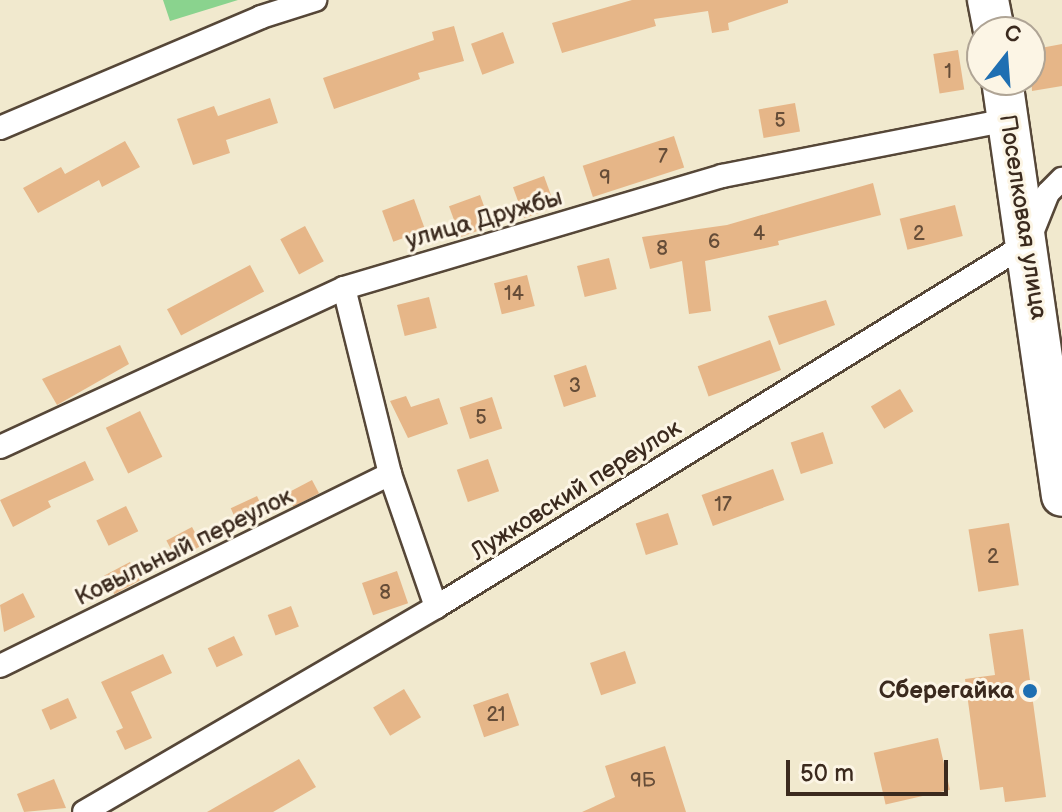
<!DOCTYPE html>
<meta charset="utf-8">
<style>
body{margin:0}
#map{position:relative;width:1062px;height:812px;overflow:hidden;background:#f1e9ce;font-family:"Balsamiq Sans",sans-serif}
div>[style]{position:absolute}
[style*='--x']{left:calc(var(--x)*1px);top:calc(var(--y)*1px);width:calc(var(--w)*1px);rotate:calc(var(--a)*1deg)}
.green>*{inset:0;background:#8ad38e}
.building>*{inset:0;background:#e6b688;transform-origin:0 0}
.roads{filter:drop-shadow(2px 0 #564738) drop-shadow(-2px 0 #564738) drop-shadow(0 2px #564738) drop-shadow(0 -2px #564738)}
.street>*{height:22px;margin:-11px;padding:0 11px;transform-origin:11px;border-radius:11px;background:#fff}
.highway>*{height:40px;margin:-20px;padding:0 20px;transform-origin:20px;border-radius:20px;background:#fff}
.dots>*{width:22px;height:22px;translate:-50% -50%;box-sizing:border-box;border:4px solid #fcf5e5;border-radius:50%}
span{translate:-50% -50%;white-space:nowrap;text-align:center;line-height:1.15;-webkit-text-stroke:6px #fcf5e5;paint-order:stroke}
.number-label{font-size:20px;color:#664d38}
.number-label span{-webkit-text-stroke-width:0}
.street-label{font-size:24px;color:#3b2a1e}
.poi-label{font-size:24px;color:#3b2a1e;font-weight:700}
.right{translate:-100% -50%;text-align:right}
.north{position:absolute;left:966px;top:16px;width:80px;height:80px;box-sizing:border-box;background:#fcf5e5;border:2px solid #afa495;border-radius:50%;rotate:17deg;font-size:22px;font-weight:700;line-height:32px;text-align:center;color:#3b2a1e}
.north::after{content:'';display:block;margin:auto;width:28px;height:36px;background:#1f6fb2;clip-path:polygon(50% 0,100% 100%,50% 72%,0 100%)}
.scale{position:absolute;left:786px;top:760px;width:162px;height:36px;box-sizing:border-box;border:4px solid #3b2a1e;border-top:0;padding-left:10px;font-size:24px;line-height:28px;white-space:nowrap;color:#3b2a1e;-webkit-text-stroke:6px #fcf5e5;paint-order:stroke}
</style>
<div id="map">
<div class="green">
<i style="clip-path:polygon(163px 0,238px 0,170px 21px)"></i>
</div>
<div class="building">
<i style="clip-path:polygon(632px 0,788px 0,788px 3px,728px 23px,729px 30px,712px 33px,708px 11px,654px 19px,656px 26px,562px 53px,552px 23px)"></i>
<i style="clip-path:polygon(454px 26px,464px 61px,418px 73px,420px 79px,334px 109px,323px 78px,434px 40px,432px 32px)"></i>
<i style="left:503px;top:32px;width:33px;height:34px;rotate:70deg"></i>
<i style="clip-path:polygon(1062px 44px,1062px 86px,1032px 91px,1030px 50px)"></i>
<i style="left:958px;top:50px;width:40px;height:25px;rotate:81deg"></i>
<i style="clip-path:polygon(270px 98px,278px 123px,226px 140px,230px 153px,193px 165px,177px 119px,214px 106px,218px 116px)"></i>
<i style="left:795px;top:103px;width:29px;height:37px;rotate:80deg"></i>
<i style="left:674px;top:136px;width:33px;height:96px;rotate:72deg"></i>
<i style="clip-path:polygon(125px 141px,140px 167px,102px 187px,99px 180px,38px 213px,23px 188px,61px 167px,65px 174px)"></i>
<i style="left:544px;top:176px;width:33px;height:33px;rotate:70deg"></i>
<i style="clip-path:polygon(873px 183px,881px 215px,778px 241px,779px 245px,705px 261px,711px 311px,689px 314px,682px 261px,650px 269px,642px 237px,727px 225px)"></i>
<i style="left:480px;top:195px;width:33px;height:33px;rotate:70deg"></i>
<i style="left:414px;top:199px;width:33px;height:34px;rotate:70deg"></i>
<i style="left:955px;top:205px;width:32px;height:57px;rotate:76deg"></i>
<i style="left:305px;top:226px;width:40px;height:28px;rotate:62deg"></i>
<i style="left:609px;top:258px;width:32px;height:33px;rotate:76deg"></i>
<i style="left:250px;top:265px;width:30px;height:94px;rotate:62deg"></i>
<i style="left:527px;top:275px;width:32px;height:34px;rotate:76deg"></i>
<i style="left:429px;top:297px;width:32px;height:33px;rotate:76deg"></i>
<i style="clip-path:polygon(826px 300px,835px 325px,779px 345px,768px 316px)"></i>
<i style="left:770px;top:340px;width:32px;height:77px;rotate:70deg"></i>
<i style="clip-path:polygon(120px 345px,129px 364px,57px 405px,42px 379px)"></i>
<i style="left:586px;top:365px;width:33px;height:34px;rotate:72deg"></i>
<i style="left:900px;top:389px;width:26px;height:34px;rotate:59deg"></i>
<i style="clip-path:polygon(406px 396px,411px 407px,439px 398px,448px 424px,408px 438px,390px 401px)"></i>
<i style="left:492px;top:397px;width:33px;height:34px;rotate:72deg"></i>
<i style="left:140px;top:411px;width:51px;height:38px;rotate:64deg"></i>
<i style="left:823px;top:432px;width:33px;height:34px;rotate:72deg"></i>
<i style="left:488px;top:459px;width:34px;height:33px;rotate:71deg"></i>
<i style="clip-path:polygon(85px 461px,94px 480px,48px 501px,51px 507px,13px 527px,0 500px)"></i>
<i style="left:773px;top:469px;width:33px;height:76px;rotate:70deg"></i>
<i style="left:312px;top:480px;width:15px;height:29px;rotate:62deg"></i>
<i style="left:257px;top:496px;width:21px;height:29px;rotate:65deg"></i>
<i style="left:126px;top:506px;width:28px;height:33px;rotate:64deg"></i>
<i style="left:668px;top:513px;width:33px;height:34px;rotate:72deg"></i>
<i style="left:1009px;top:523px;width:63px;height:41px;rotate:81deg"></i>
<i style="left:192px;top:527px;width:21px;height:29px;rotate:62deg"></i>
<i style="left:130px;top:562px;width:21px;height:29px;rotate:62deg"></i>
<i style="left:397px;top:571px;width:34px;height:37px;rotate:71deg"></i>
<i style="clip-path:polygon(23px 593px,35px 617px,4px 632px,0 605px)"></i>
<i style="left:291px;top:606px;width:22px;height:25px;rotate:69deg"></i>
<i style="clip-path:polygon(1023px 629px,1046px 797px,1005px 802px,1003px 787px,980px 790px,965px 679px,995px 675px,989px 634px)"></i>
<i style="left:234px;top:636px;width:21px;height:29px;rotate:65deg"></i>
<i style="left:625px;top:651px;width:34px;height:37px;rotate:71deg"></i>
<i style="clip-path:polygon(163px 654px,172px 673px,131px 692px,152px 738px,125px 750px,116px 731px,123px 728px,101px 682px)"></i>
<i style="left:404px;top:689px;width:33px;height:36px;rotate:59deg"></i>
<i style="left:508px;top:693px;width:34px;height:37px;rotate:71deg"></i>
<i style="left:68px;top:698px;width:22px;height:29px;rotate:66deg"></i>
<i style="left:938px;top:738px;width:53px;height:66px;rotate:77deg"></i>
<i style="clip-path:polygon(665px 746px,686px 812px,582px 812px,615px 797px,605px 766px)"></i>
<i style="clip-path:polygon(299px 759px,316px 787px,273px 812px,207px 812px)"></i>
<i style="clip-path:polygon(54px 779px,66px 808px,24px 812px,17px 794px)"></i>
</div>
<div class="roads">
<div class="street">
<i style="--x:0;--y:128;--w:284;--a:-23"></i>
<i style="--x:261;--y:17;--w:57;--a:-17.5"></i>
<i style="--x:344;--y:288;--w:192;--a:76.1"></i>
<i style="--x:390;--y:474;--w:141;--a:70.9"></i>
<i style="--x:0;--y:447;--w:379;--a:-24.8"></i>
<i style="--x:344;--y:288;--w:394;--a:-16.5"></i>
<i style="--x:722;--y:176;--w:291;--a:-11.1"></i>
<i style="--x:0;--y:666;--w:435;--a:-26.2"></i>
<i style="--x:84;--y:812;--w:407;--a:-30.2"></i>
<i style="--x:436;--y:607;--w:695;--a:-31.59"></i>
<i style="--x:1028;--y:243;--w:54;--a:-68.2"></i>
<i style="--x:1048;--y:193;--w:20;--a:-45"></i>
</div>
<div class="highway">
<i style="--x:988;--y:0;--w:33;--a:79"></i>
<i style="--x:1002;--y:80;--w:420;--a:81.8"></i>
</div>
</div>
<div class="dots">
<i style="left:1030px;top:691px;background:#1f6fb2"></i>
</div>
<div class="number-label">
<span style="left:948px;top:72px">1</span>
<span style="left:780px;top:121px">5</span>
<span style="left:663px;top:157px">7</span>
<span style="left:605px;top:178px">9</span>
<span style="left:759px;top:234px">4</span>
<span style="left:919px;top:234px">2</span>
<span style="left:714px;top:242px">6</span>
<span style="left:662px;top:249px">8</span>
<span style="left:514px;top:294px">14</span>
<span style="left:575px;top:386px">3</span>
<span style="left:481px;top:418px">5</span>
<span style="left:723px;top:505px">17</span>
<span style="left:993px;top:557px">2</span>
<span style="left:385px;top:593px">8</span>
<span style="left:496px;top:715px">21</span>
<span style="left:643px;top:781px">9Б</span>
</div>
<div class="street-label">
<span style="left:1023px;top:217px;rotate:81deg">Поселковая улица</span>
<span style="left:484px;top:219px;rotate:-16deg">улица Дружбы</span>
<span style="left:576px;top:490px;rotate:-32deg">Лужковский переулок</span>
<span style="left:184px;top:547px;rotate:-26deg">Ковыльный переулок</span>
</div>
<div class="poi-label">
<span class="right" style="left:1014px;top:691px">Сберегайка</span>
</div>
<div class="north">С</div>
<div class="scale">50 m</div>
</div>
